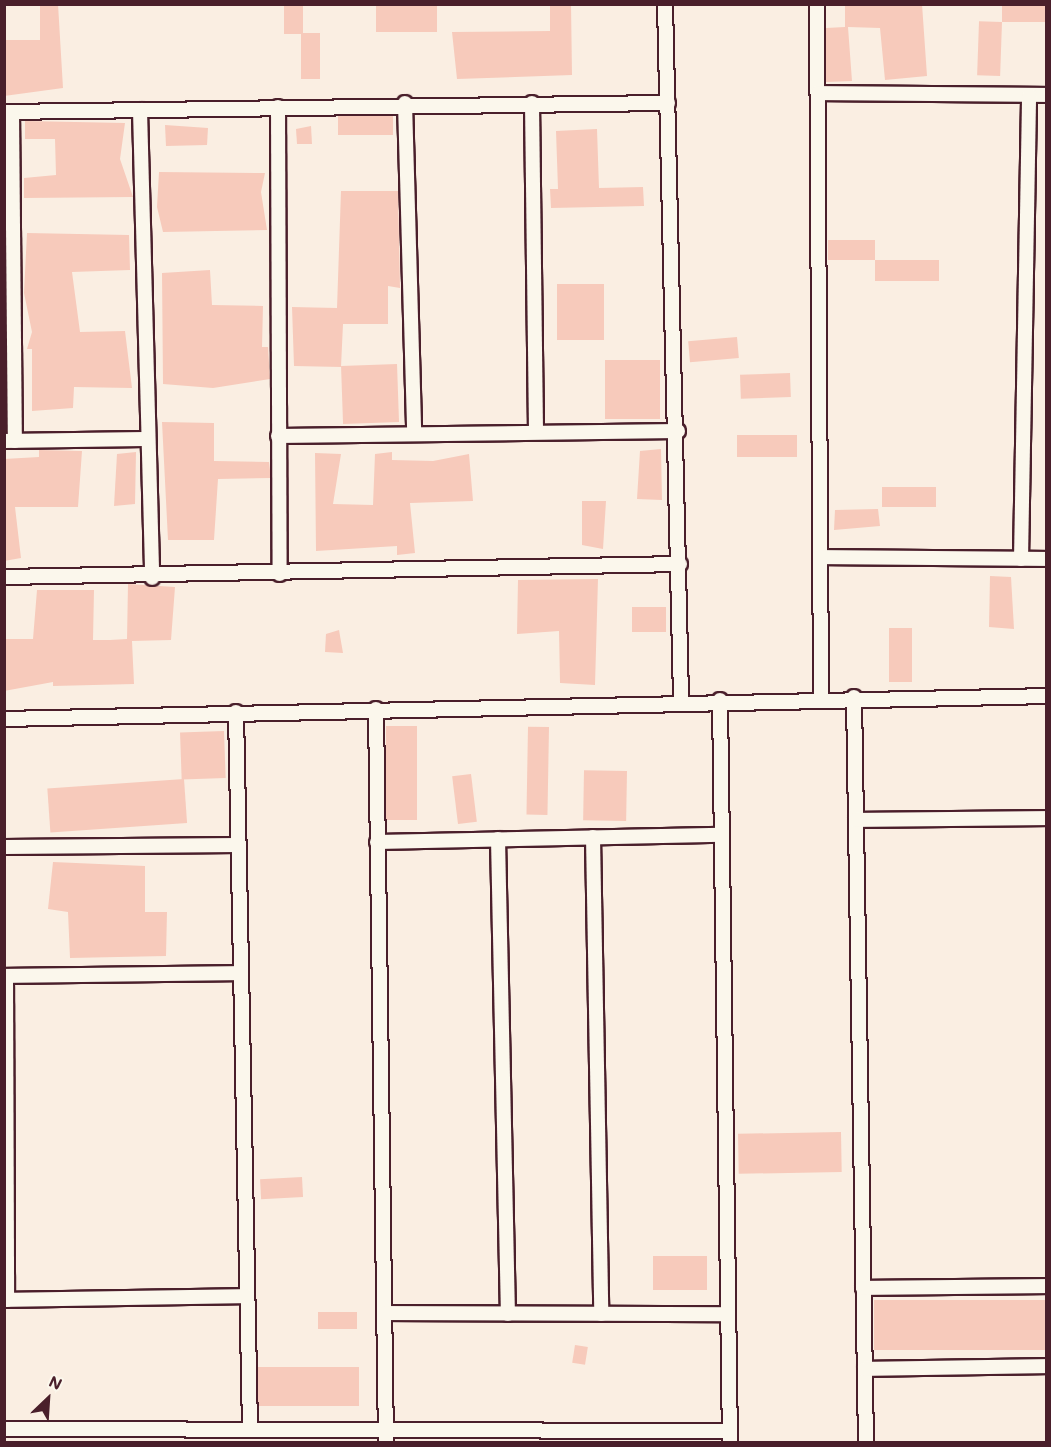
<!DOCTYPE html>
<style>
body{margin:0}
#map{position:relative;width:1051px;height:1447px;overflow:hidden;background:#faeee2;font-family:Mali,sans-serif}
div>[style]{position:absolute}
[style*='--x']{left:calc(var(--x)*1px);top:calc(var(--y)*1px);width:calc(var(--w)*1px);rotate:calc(var(--a)*1deg)}
.building>*{inset:0;background:#f7cabb;transform-origin:0 0}
.roads{filter:drop-shadow(2px 0 #4a1f2b) drop-shadow(-2px 0 #4a1f2b) drop-shadow(0 2px #4a1f2b) drop-shadow(0 -2px #4a1f2b)}
.street>*{height:14px;margin:-7px;padding:0 7px;transform-origin:7px;border-radius:7px;background:#fbf7ec}
span{translate:-50% -50%;white-space:nowrap;text-align:center;line-height:1.15;-webkit-text-stroke:5px #fbf7ec;paint-order:stroke}
.frame{position:absolute;inset:0;border:6px solid #4a1f2b;pointer-events:none}
.north{position:absolute;left:18px;top:1369px;width:60px;height:60px;-webkit-text-stroke:4px #fbf7ec;paint-order:stroke;rotate:25deg;font-size:16px;font-weight:700;line-height:24px;text-align:center;color:#4a1f2b}
.north::after{content:'';display:block;margin:auto;width:21px;height:27px;background:#4a1f2b;clip-path:polygon(50% 0,100% 100%,50% 72%,0 100%)}
</style>
<div id="map">
<div class="building">
<i style="clip-path:polygon(40px 4px,58px 4px,63px 88px,4px 96px,4px 40px,40px 40px)"></i>
<i style="left:284px;top:4px;width:19px;height:30px"></i>
<i style="left:376px;top:4px;width:61px;height:28px"></i>
<i style="clip-path:polygon(550px 4px,571px 4px,572px 75px,457px 79px,452px 32px,550px 31px)"></i>
<i style="clip-path:polygon(845px 4px,922px 4px,927px 76px,885px 80px,880px 28px,848px 27px,852px 81px,826px 82px,826px 28px,845px 27px)"></i>
<i style="left:1002px;top:4px;width:45px;height:18px"></i>
<i style="left:1002px;top:22px;width:54px;height:23px;rotate:92deg"></i>
<i style="left:301px;top:33px;width:19px;height:46px"></i>
<i style="left:338px;top:116px;width:55px;height:19px"></i>
<i style="clip-path:polygon(25px 121px,125px 123px,120px 159px,133px 197px,24px 198px,24px 178px,56px 175px,55px 139px,25px 139px)"></i>
<i style="clip-path:polygon(165px 125px,208px 128px,207px 145px,166px 146px)"></i>
<i style="clip-path:polygon(311px 126px,312px 144px,297px 144px,296px 129px)"></i>
<i style="clip-path:polygon(597px 129px,599px 188px,643px 187px,644px 206px,551px 208px,550px 189px,558px 189px,556px 131px)"></i>
<i style="clip-path:polygon(159px 172px,265px 173px,261px 192px,267px 230px,163px 232px,157px 207px)"></i>
<i style="clip-path:polygon(341px 191px,398px 191px,400px 288px,388px 286px,388px 324px,343px 324px,341px 367px,294px 366px,292px 307px,337px 308px)"></i>
<i style="clip-path:polygon(27px 233px,129px 235px,130px 270px,72px 272px,80px 332px,125px 331px,132px 388px,74px 387px,73px 408px,32px 411px,32px 349px,27px 349px,32px 332px,24px 293px)"></i>
<i style="left:875px;top:240px;width:20px;height:47px;rotate:90deg"></i>
<i style="left:875px;top:260px;width:64px;height:21px"></i>
<i style="clip-path:polygon(210px 270px,212px 305px,263px 306px,262px 347px,268px 347px,270px 379px,213px 388px,163px 384px,162px 273px)"></i>
<i style="left:604px;top:284px;width:56px;height:47px;rotate:90deg"></i>
<i style="left:737px;top:337px;width:21px;height:49px;rotate:85deg"></i>
<i style="left:605px;top:360px;width:55px;height:59px"></i>
<i style="left:397px;top:364px;width:58px;height:56px;rotate:88deg"></i>
<i style="left:790px;top:373px;width:24px;height:50px;rotate:88deg"></i>
<i style="clip-path:polygon(162px 422px,214px 423px,214px 461px,269px 462px,271px 478px,218px 479px,214px 540px,168px 540px)"></i>
<i style="left:737px;top:435px;width:60px;height:22px"></i>
<i style="clip-path:polygon(661px 449px,662px 500px,637px 499px,640px 451px)"></i>
<i style="clip-path:polygon(39px 450px,82px 451px,78px 507px,15px 507px,21px 558px,4px 561px,4px 459px,39px 457px)"></i>
<i style="clip-path:polygon(136px 452px,135px 504px,114px 506px,117px 454px)"></i>
<i style="clip-path:polygon(392px 452px,392px 460px,433px 461px,469px 454px,473px 501px,410px 503px,415px 553px,397px 555px,397px 546px,316px 551px,315px 453px,341px 454px,333px 504px,373px 505px,375px 454px)"></i>
<i style="left:882px;top:487px;width:54px;height:20px"></i>
<i style="clip-path:polygon(582px 501px,606px 501px,603px 549px,582px 545px)"></i>
<i style="clip-path:polygon(878px 509px,880px 526px,834px 530px,835px 510px)"></i>
<i style="clip-path:polygon(990px 576px,1011px 577px,1014px 629px,989px 627px)"></i>
<i style="clip-path:polygon(598px 579px,595px 685px,560px 683px,559px 631px,517px 634px,518px 580px)"></i>
<i style="clip-path:polygon(128px 584px,175px 587px,171px 640px,132px 641px,134px 684px,53px 686px,53px 682px,4px 691px,4px 639px,33px 639px,37px 590px,94px 590px,93px 640px,110px 640px,127px 639px)"></i>
<i style="left:632px;top:607px;width:34px;height:25px"></i>
<i style="left:889px;top:628px;width:23px;height:54px"></i>
<i style="clip-path:polygon(339px 630px,343px 653px,325px 652px,326px 634px)"></i>
<i style="left:417px;top:726px;width:94px;height:31px;rotate:90deg"></i>
<i style="left:549px;top:727px;width:88px;height:21px;rotate:91deg"></i>
<i style="left:224px;top:731px;width:47px;height:44px;rotate:88deg"></i>
<i style="left:627px;top:771px;width:50px;height:43px;rotate:91deg"></i>
<i style="left:471px;top:774px;width:48px;height:19px;rotate:83deg"></i>
<i style="left:184px;top:779px;width:44px;height:137px;rotate:86deg"></i>
<i style="clip-path:polygon(53px 862px,145px 866px,145px 912px,167px 912px,166px 956px,70px 958px,68px 912px,48px 909px)"></i>
<i style="left:841px;top:1132px;width:40px;height:103px;rotate:89deg"></i>
<i style="left:302px;top:1177px;width:20px;height:42px;rotate:87deg"></i>
<i style="left:653px;top:1256px;width:54px;height:34px"></i>
<i style="left:1047px;top:1300px;width:50px;height:173px;rotate:90deg"></i>
<i style="left:318px;top:1312px;width:39px;height:17px"></i>
<i style="left:575px;top:1345px;width:13px;height:18px;rotate:9deg"></i>
<i style="left:359px;top:1367px;width:39px;height:101px;rotate:90deg"></i>
</div>
<div class="roads">
<div class="street">
<i style="--x:665;--y:4;--w:697;--a:88.68"></i>
<i style="--x:817;--y:4;--w:693;--a:89.67"></i>
<i style="--x:818;--y:93;--w:228;--a:0.5"></i>
<i style="--x:405;--y:103;--w:330;--a:88.4"></i>
<i style="--x:532;--y:103;--w:329;--a:89.3"></i>
<i style="--x:278;--y:107;--w:467;--a:89.8"></i>
<i style="--x:140;--y:110;--w:468;--a:88.5"></i>
<i style="--x:4;--y:112;--w:664;--a:-0.78"></i>
<i style="--x:12;--y:112;--w:329;--a:89.5"></i>
<i style="--x:278;--y:436;--w:400;--a:-0.7"></i>
<i style="--x:4;--y:441;--w:141;--a:-0.8"></i>
<i style="--x:820;--y:557;--w:226;--a:0.5"></i>
<i style="--x:1021;--y:559;--w:464;--a:-89"></i>
<i style="--x:4;--y:577;--w:676;--a:-1.1"></i>
<i style="--x:854;--y:697;--w:745;--a:89.08"></i>
<i style="--x:720;--y:700;--w:742;--a:89.23"></i>
<i style="--x:376;--y:709;--w:733;--a:89.22"></i>
<i style="--x:236;--y:712;--w:717;--a:88.88"></i>
<i style="--x:4;--y:719;--w:1042;--a:-1.26"></i>
<i style="--x:856;--y:820;--w:190;--a:-0.6"></i>
<i style="--x:593;--y:837;--w:477;--a:89"></i>
<i style="--x:498;--y:839;--w:475;--a:88.8"></i>
<i style="--x:377;--y:842;--w:345;--a:-1.2"></i>
<i style="--x:4;--y:847;--w:234;--a:-0.5"></i>
<i style="--x:4;--y:976;--w:237;--a:-0.7"></i>
<i style="--x:6;--y:976;--w:324;--a:89.8"></i>
<i style="--x:863;--y:1288;--w:183;--a:-0.6"></i>
<i style="--x:4;--y:1300;--w:243;--a:-0.9"></i>
<i style="--x:385;--y:1313;--w:343;--a:0.2"></i>
<i style="--x:865;--y:1369;--w:181;--a:-0.9"></i>
<i style="--x:4;--y:1429;--w:726;--a:0.16"></i>
</div>
</div>
<div class="frame"></div>
<div class="north">N</div>
</div>
